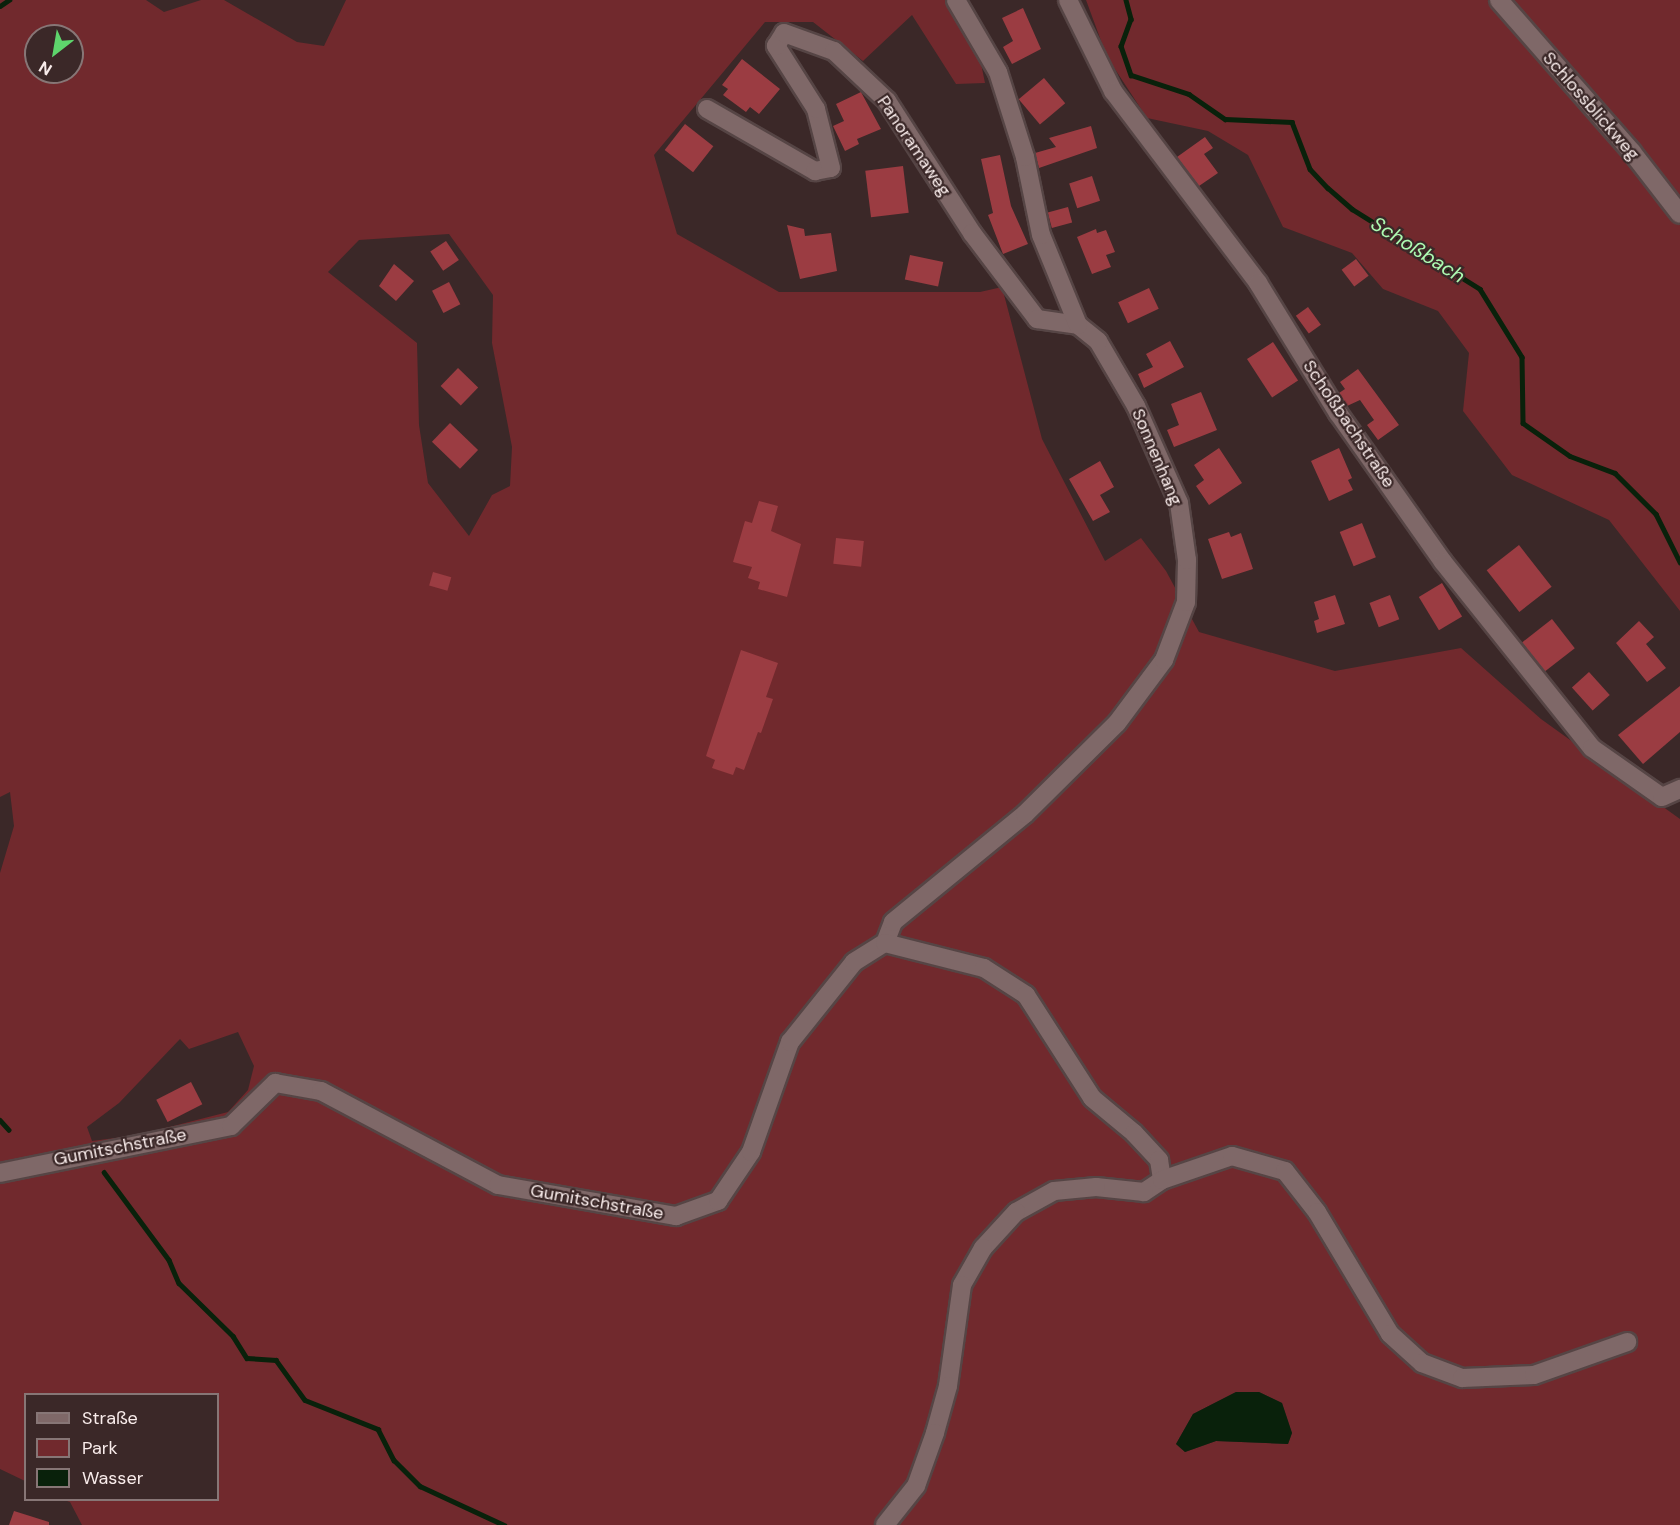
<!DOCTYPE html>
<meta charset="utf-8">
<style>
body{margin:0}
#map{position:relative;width:1680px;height:1525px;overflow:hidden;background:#3b2828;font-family:"DM Sans",sans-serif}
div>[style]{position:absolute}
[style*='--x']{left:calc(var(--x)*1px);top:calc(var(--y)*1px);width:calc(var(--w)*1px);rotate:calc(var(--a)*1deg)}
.green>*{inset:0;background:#71292d}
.water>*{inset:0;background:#09210b}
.stream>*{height:4.5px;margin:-2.25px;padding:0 2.25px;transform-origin:2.25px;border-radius:2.25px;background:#09210b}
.building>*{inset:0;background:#9b3c42;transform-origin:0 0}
.roads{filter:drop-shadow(2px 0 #564545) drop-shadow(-2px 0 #564545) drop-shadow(0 2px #564545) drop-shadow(0 -2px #564545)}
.minor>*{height:18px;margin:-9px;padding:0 9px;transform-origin:9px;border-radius:9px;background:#7f6868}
span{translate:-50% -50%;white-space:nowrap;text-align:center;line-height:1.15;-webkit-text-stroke:4.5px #3b2828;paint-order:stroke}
.street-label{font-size:18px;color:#f9eceb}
.water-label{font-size:20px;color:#adfab1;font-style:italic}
.legend{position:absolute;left:24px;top:1393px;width:195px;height:108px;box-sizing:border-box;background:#3b2828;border:2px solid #877676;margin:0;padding:8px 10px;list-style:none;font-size:18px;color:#f9eceb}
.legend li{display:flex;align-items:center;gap:12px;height:30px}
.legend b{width:30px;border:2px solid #877676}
.north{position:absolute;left:24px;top:24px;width:60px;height:60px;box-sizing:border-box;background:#3b2828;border:2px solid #877676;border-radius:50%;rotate:211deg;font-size:16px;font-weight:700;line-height:24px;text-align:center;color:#f9eceb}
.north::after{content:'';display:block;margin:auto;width:21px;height:27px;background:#5ed56c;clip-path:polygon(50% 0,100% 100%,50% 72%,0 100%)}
</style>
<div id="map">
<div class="green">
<i style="clip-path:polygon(evenodd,0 0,146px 0,164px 12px,201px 0,224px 0,297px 42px,324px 46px,346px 0,950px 0,976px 39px,985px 83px,956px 84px,912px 15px,863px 61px,813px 22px,765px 22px,654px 155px,677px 234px,779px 292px,980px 292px,1002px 287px,1042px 439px,1105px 561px,1141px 538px,1166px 571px,1199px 632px,1335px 671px,1461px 648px,1541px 719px,1680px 819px,1680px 1525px,82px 1525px,70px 1502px,64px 1500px,218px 1500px,218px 1394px,26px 1394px,25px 1481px,0 1469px,0 873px,14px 826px,10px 792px,0 797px,0 0,36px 36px,72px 36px,72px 72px,36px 72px,36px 36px,0 0,449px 234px,493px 295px,492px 343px,512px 447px,510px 486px,492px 495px,469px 536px,428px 483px,419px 425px,417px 343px,328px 272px,359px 240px,449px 234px,0 0,238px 1032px,254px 1066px,248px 1090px,228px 1112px,138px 1135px,92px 1141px,87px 1127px,119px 1103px,180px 1039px,189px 1049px,238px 1032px,0 0,1236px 1392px,1259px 1392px,1282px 1403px,1292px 1433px,1288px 1444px,1216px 1441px,1185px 1452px,1176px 1444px,1193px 1414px,1236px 1392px)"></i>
<i style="clip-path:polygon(1086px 0,1680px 0,1680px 611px,1609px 520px,1512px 475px,1463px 411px,1469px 353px,1438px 311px,1383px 289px,1352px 253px,1283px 227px,1248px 155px,1208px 131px,1147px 118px,1107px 57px)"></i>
</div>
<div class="water">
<i style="clip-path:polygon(1236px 1392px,1259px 1392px,1282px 1403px,1292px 1433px,1288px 1444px,1216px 1441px,1185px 1452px,1176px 1444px,1193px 1414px)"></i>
</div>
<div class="stream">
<i style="--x:1126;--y:0;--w:20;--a:75"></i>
<i style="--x:1131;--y:19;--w:29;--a:110"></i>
<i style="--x:1121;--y:46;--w:31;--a:71"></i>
<i style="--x:1131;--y:75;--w:61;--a:18.1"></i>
<i style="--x:1189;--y:94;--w:44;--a:34.8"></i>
<i style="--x:1225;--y:119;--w:67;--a:2.6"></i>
<i style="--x:1292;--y:122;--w:50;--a:69"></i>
<i style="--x:1310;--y:169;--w:26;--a:47"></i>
<i style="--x:1328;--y:188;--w:32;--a:41"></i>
<i style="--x:1352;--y:209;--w:151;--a:32"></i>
<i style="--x:1480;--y:289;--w:80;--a:58.3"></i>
<i style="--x:1522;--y:357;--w:66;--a:89.1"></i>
<i style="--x:1523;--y:423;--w:57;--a:35.1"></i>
<i style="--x:1570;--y:456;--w:48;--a:20.7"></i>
<i style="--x:1615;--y:473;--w:58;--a:45"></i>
<i style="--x:1656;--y:514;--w:54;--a:63.4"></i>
<i style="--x:0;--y:6;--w:11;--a:-34"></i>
<i style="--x:0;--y:1120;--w:13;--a:48"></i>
<i style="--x:104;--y:1172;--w:109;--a:53.5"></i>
<i style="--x:169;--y:1260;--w:25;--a:67"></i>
<i style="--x:179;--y:1283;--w:76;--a:44.5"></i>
<i style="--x:233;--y:1336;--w:26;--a:58"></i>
<i style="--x:247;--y:1358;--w:29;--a:4"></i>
<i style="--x:276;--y:1360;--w:49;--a:54.1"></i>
<i style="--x:305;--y:1400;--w:79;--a:21.7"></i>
<i style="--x:378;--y:1429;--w:35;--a:63"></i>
<i style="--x:394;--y:1460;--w:37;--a:45"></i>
<i style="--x:420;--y:1486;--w:93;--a:24.9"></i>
</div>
<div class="building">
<i style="clip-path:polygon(1023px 8px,1041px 49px,1012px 64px,1003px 47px,1013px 41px,1002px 18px)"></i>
<i style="clip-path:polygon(742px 59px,780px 89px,759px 114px,750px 107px,746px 112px,723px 95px,728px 89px,722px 85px)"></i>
<i style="left:1044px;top:78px;width:33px;height:33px;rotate:50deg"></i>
<i style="clip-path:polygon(861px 92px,881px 129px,857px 139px,859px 144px,845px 151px,833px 126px,844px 121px,836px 104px)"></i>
<i style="left:685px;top:124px;width:36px;height:33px;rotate:38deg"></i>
<i style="clip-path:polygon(1091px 126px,1097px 148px,1039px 168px,1035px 153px,1056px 147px,1049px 138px)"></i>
<i style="clip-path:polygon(1205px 137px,1213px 148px,1204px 154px,1218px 173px,1199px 186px,1177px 157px)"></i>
<i style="clip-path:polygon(1000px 155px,1011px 206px,1028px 244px,1003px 254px,988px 215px,993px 213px,981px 159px)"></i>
<i style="left:903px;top:166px;width:47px;height:38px;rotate:83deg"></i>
<i style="left:1092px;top:176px;width:26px;height:24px;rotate:72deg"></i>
<i style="left:1068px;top:207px;width:16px;height:21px;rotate:75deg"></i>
<i style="clip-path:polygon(787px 225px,804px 229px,805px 236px,831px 233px,837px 271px,800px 279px)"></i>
<i style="clip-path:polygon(1096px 229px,1097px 233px,1106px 230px,1115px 252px,1106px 255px,1111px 267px,1092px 274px,1077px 237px)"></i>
<i style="left:446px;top:241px;width:23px;height:19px;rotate:56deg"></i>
<i style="left:910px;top:255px;width:34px;height:25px;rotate:12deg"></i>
<i style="left:1356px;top:259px;width:21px;height:18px;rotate:53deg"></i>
<i style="clip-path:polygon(394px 264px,414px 281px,396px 301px,379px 286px)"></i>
<i style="left:449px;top:282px;width:25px;height:19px;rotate:63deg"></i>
<i style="left:1149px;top:288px;width:23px;height:34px;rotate:65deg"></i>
<i style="left:1308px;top:307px;width:22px;height:15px;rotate:54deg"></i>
<i style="clip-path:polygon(1170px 341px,1184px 367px,1144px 388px,1138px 374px,1153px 367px,1146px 354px)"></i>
<i style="left:1273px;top:342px;width:46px;height:31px;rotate:57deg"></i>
<i style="left:458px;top:368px;width:28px;height:25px;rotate:44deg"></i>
<i style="clip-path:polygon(1358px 369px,1399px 425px,1378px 440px,1367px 425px,1374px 420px,1360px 400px,1347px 406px,1339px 393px,1345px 389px,1340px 382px)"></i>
<i style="clip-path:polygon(1201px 392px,1217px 430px,1174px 447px,1167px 430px,1179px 425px,1171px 404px)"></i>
<i style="left:450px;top:423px;width:39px;height:26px;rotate:44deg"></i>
<i style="clip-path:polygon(1219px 448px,1242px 483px,1209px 505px,1196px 486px,1204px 480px,1194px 465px)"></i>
<i style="clip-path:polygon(1339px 448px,1352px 478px,1348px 480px,1353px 490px,1329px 501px,1311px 461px)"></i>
<i style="clip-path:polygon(1100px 461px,1114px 487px,1100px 495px,1110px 512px,1093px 521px,1069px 479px)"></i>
<i style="clip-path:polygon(759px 501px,778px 506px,771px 531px,801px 544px,787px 597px,758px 589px,760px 582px,748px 578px,752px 567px,733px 562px,745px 521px,752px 523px)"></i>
<i style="left:1362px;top:523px;width:37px;height:24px;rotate:68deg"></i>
<i style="clip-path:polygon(1229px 532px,1231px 537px,1241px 533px,1253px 569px,1222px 579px,1208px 539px)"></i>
<i style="left:836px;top:538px;width:28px;height:26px;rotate:6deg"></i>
<i style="left:1519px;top:545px;width:53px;height:41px;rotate:52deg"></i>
<i style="left:433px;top:572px;width:19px;height:14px;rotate:16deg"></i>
<i style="left:1442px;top:583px;width:39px;height:27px;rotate:59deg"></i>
<i style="clip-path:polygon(1335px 595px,1345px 624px,1317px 633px,1314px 621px,1319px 619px,1314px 602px)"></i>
<i style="left:1390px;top:595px;width:26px;height:22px;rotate:69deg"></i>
<i style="left:1552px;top:619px;width:37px;height:38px;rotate:52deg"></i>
<i style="clip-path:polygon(1639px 621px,1654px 637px,1646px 644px,1666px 668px,1647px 682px,1616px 643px)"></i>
<i style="clip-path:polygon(741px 650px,778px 663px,766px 697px,773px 699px,761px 733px,758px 732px,744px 770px,736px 767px,733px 775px,712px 768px,715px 760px,706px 756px)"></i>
<i style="left:1589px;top:672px;width:31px;height:23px;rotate:48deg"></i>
<i style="clip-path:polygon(1680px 686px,1680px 732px,1643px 764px,1618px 735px)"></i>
<i style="left:191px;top:1082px;width:25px;height:39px;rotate:63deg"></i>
<i style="clip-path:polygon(14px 1511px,49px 1522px,49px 1525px,9px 1525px)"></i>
</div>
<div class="roads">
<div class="minor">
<i style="--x:1068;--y:0;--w:102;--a:63.7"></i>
<i style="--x:1113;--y:91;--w:241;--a:52.9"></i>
<i style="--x:1258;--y:283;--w:153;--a:58.4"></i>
<i style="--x:1338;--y:413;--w:182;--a:54.8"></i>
<i style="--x:1443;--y:562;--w:238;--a:51.3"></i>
<i style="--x:1592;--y:748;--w:85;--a:35"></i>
<i style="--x:1662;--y:797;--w:20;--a:-24"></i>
<i style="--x:1499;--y:0;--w:202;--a:48.8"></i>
<i style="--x:1632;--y:152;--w:78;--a:52.3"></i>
<i style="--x:707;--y:109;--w:125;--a:29.9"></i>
<i style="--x:815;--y:171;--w:16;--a:-11"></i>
<i style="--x:831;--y:168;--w:61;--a:-104.3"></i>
<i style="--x:816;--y:109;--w:75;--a:-122.4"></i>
<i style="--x:776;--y:46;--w:15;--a:-58"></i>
<i style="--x:784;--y:33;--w:53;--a:19.8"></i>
<i style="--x:834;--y:51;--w:73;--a:43.3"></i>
<i style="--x:887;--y:101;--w:157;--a:57.2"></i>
<i style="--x:972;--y:233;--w:108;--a:52.9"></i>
<i style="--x:1037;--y:319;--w:41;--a:8.3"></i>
<i style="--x:885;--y:943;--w:22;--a:-69"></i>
<i style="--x:893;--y:922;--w:171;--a:-39.3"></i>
<i style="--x:1025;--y:814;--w:129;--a:-44.7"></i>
<i style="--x:1117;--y:723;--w:79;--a:-53.3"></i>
<i style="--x:1164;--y:660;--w:62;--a:-69.2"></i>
<i style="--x:1186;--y:602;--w:42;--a:-88.6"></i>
<i style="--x:1187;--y:560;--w:58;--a:-98"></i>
<i style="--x:1179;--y:503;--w:106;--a:-113.9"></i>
<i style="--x:1136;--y:406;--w:75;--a:-120.3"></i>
<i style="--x:1098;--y:341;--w:26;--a:-141"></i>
<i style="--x:1078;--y:325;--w:97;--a:-112.3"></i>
<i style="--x:1041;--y:235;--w:80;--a:-101.6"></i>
<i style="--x:1025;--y:157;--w:89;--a:-107.6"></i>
<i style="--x:998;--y:72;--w:83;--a:-120.3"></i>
<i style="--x:0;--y:1173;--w:236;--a:-11.5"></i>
<i style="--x:231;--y:1126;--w:62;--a:-44.3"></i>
<i style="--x:275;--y:1083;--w:47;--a:9.9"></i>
<i style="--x:321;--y:1091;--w:200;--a:28"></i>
<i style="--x:498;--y:1185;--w:181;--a:9.9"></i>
<i style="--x:676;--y:1216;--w:45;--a:-19.7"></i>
<i style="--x:718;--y:1201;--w:59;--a:-56"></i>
<i style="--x:751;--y:1152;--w:117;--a:-70.5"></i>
<i style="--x:790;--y:1042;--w:102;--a:-51.3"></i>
<i style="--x:854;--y:962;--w:36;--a:-32"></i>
<i style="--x:885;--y:943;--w:102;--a:14.2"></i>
<i style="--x:984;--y:968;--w:50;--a:32.7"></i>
<i style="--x:1026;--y:995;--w:122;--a:57.3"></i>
<i style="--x:1092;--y:1098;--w:55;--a:39.8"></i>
<i style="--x:1134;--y:1133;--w:37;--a:47"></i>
<i style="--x:1159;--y:1160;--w:20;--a:81"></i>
<i style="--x:1162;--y:1180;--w:22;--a:146"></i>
<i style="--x:1144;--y:1192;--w:48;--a:-174.1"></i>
<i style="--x:1096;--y:1187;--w:42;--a:174.6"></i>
<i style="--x:1054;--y:1191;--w:43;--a:151.1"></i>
<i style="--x:1016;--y:1212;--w:49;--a:132.5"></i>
<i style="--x:983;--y:1248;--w:43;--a:119.6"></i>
<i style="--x:962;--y:1285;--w:102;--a:97.9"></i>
<i style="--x:948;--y:1386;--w:49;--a:105.5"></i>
<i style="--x:935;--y:1433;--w:56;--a:109.7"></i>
<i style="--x:916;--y:1486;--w:50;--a:128.5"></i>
<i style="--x:1162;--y:1180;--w:74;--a:-18.9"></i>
<i style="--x:1232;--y:1156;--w:55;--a:15.8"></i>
<i style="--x:1285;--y:1171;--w:52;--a:52"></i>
<i style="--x:1317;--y:1212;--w:142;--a:59.1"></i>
<i style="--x:1390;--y:1334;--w:43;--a:42.2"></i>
<i style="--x:1422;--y:1363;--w:43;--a:20.6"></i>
<i style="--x:1462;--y:1378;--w:72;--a:-2.4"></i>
<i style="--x:1534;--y:1375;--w:99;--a:-19.5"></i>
</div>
</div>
<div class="street-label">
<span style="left:1591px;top:106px;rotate:49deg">Schlossblickweg</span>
<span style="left:914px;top:146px;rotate:56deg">Panoramaweg</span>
<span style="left:1349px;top:424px;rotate:56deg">Schoßbachstraße</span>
<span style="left:1157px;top:457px;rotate:67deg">Sonnenhang</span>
<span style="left:120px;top:1147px;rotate:-11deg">Gumitschstraße</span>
<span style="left:597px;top:1202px;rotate:10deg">Gumitschstraße</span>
</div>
<div class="water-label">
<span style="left:1418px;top:250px;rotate:32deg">Schoßbach</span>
</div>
<ul class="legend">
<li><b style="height:8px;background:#7f6868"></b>Straße</li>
<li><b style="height:16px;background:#71292d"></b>Park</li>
<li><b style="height:16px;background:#09210b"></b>Wasser</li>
</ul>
<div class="north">N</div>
</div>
